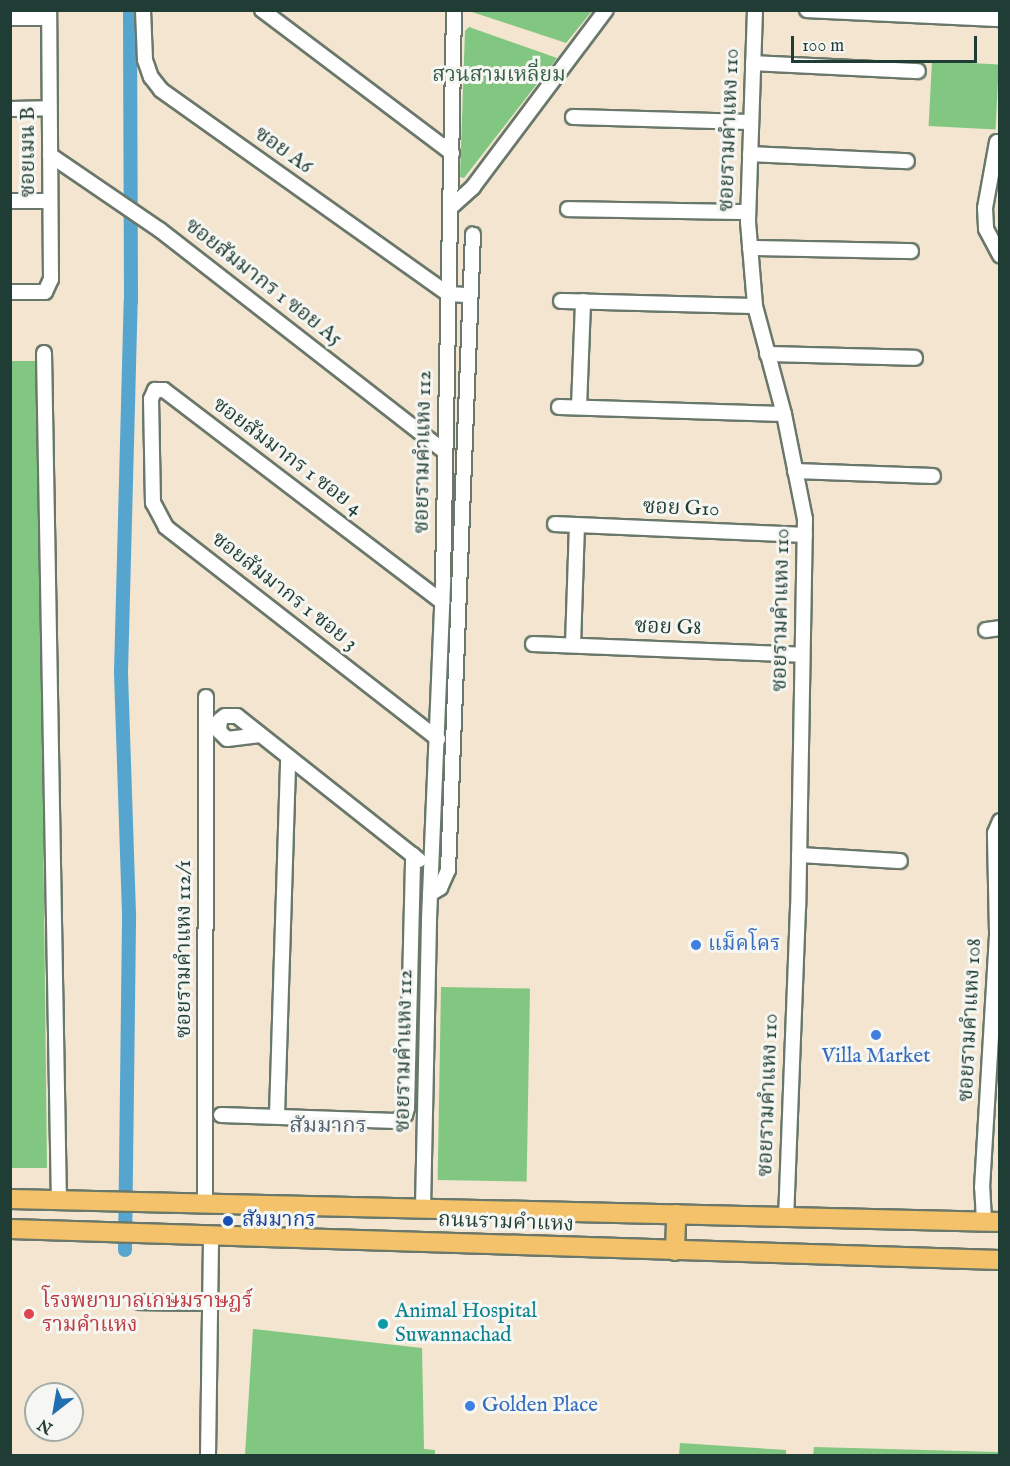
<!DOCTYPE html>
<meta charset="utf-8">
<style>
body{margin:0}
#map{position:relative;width:1010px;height:1466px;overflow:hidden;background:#f3e5cf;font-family:"IM FELL English","Noto Serif Thai",serif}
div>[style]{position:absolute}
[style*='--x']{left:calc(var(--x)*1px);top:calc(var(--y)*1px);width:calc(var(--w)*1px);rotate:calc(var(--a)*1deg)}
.green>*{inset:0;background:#81c781;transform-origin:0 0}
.canal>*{height:14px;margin:-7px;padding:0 7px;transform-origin:7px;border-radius:7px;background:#56a5cf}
.roads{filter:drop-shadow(2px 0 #69786a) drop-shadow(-2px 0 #69786a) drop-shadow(0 2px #69786a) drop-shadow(0 -2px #69786a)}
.minor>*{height:14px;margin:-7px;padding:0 7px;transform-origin:7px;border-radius:7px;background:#fff}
.major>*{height:18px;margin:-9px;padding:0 9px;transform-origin:9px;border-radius:9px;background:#f4c26a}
.dots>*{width:16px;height:16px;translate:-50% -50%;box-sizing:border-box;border:3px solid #f6f6f2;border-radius:50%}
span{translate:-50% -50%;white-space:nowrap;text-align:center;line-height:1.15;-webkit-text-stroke:6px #f6f6f2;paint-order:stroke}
.park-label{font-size:21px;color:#386047}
.street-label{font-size:21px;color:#1f3d34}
.shop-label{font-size:21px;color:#366cbe}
.left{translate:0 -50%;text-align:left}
.transit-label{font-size:21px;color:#164399}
.health-label{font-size:21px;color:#be3a42}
.culture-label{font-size:21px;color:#0d838f}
.neighbourhood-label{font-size:22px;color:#556373}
.frame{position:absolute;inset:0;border:12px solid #1f3d34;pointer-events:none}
.north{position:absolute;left:24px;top:1382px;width:60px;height:60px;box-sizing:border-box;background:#f6f6f2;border:2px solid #a0aca6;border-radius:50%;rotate:211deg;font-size:16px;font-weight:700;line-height:24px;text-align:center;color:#1f3d34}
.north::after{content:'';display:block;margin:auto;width:21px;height:27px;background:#1f6fb2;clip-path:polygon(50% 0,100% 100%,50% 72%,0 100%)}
.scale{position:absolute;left:791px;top:36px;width:186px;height:27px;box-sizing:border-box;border:3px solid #1f3d34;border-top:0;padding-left:8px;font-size:18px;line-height:21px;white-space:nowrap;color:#1f3d34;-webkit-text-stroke:4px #f6f6f2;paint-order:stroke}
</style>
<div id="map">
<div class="green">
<i style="clip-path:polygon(466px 10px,592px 10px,592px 11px,566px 43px)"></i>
<i style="clip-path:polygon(469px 27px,557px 58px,464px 178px,460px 177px,465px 31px)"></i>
<i style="left:932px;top:61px;width:67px;height:65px;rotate:3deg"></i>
<i style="clip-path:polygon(10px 361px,38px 361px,47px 1168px,10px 1168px)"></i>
<i style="left:441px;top:987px;width:89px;height:193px;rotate:1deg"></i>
<i style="clip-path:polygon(253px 1329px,422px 1348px,424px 1449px,435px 1450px,435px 1455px,245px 1455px)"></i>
<i style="clip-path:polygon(680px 1443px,786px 1450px,786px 1455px,679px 1455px)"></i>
<i style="clip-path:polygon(814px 1447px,999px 1452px,1000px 1455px,813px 1456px)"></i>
</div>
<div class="canal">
<i style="--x:125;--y:1250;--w:336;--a:-89.3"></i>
<i style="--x:129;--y:914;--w:242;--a:-91.9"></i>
<i style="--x:121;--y:672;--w:371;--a:-88.5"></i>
<i style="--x:131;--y:301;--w:291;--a:-90.2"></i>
</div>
<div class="roads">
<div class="minor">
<i style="--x:143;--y:10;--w:50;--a:87.7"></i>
<i style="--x:145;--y:60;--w:18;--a:71"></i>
<i style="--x:151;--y:77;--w:16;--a:52"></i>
<i style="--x:161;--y:90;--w:352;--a:35.4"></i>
<i style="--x:448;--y:294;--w:22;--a:3"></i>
<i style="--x:262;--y:10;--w:238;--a:37"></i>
<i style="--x:755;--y:10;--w:212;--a:91.9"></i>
<i style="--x:748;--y:222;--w:84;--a:85.2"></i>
<i style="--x:755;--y:306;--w:112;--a:75"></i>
<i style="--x:784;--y:414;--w:107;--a:78.7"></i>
<i style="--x:805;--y:519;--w:388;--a:91"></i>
<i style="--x:798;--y:907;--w:309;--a:92.2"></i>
<i style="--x:807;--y:10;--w:193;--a:2.7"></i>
<i style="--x:10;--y:18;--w:39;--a:0"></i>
<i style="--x:753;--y:63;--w:165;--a:2.8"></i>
<i style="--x:10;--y:109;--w:39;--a:-1"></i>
<i style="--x:573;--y:117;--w:178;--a:1.6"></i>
<i style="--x:997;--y:142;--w:67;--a:100.3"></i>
<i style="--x:985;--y:208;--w:21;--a:87"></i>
<i style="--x:986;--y:229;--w:30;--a:62"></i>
<i style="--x:750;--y:154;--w:157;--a:2.6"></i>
<i style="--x:50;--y:155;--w:133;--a:34.3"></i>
<i style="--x:160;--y:230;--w:361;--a:37.9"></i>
<i style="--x:10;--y:201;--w:40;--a:0"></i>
<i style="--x:451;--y:207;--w:30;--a:-42"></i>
<i style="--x:473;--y:187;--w:221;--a:-53.1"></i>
<i style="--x:568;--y:209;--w:180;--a:1"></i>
<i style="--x:750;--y:248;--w:161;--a:1.1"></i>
<i style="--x:10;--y:292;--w:35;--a:0"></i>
<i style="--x:45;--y:292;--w:14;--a:-65"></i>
<i style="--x:51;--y:279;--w:269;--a:-90.4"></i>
<i style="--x:561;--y:301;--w:194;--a:1.5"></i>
<i style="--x:44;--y:353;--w:847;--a:88.99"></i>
<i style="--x:767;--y:354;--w:148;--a:1.5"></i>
<i style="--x:559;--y:407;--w:225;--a:1.8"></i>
<i style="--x:579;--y:407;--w:106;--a:-87.8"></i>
<i style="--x:795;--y:471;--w:138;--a:2.1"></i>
<i style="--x:555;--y:524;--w:250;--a:2.5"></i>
<i style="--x:986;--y:630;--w:14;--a:-8"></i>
<i style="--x:533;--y:644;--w:269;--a:2.3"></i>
<i style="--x:573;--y:645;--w:119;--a:-88.1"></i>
<i style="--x:260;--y:735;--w:33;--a:173"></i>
<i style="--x:227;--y:739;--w:11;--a:-135"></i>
<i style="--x:219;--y:731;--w:11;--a:-85"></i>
<i style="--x:220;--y:720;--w:6;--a:-39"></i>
<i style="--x:225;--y:716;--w:12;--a:0"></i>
<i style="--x:237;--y:716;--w:232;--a:38.4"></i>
<i style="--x:438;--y:739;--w:345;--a:-142.1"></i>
<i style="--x:166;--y:527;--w:27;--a:-118"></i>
<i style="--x:153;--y:503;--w:104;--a:-91.1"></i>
<i style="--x:151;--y:399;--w:10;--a:-66"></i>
<i style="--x:155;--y:390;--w:9;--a:0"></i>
<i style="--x:164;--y:390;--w:350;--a:37.3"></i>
<i style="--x:799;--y:855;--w:101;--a:3.4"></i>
<i style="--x:430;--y:894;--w:12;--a:-31"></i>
<i style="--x:440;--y:888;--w:20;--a:-66"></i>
<i style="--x:448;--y:870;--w:636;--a:-87.75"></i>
<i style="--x:221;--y:1115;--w:175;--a:2"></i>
<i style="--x:396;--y:1121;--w:11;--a:-34"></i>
<i style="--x:405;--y:1115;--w:7;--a:-74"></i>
<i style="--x:407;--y:1108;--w:253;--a:-88.6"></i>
<i style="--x:277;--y:1115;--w:358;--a:-88.2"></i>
<i style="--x:205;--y:1201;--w:504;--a:-89.89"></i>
<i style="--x:423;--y:1208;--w:289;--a:-88.8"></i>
<i style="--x:429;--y:919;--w:341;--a:-87.6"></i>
<i style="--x:443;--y:578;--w:568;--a:-88.89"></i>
<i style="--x:984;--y:1221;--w:33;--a:-93"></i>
<i style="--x:982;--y:1188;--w:256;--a:-86.6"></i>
<i style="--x:997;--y:932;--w:99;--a:-91.2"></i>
<i style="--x:995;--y:833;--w:13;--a:-67"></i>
<i style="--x:140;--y:1302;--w:69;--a:0.8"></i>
<i style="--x:208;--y:1456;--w:220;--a:-89.2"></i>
</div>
<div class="major">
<i style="--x:10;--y:1199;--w:990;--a:1.33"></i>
<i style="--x:10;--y:1229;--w:990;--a:1.79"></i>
<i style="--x:675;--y:1251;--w:37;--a:-88"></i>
</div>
</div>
<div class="dots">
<i style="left:696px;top:945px;background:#3f7fe0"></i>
<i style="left:876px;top:1035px;background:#3f7fe0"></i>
<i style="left:228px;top:1221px;background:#1a4fb4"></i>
<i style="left:29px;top:1314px;background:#e0444e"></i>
<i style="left:383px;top:1324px;background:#0f9aa8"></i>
<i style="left:470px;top:1406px;background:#3f7fe0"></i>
</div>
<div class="park-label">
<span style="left:499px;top:76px">สวนสามเหลี่ยม</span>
</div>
<div class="street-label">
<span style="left:730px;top:130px;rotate:-88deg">ซอยรามคำแหง 110</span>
<span style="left:283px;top:151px;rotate:35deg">ซอย A6</span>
<span style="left:29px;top:152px;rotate:-90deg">ซอยเมน B</span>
<span style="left:263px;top:283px;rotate:38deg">ซอยสัมมากร 1 ซอย A5</span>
<span style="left:424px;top:452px;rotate:-89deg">ซอยรามคำแหง 112</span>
<span style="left:287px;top:457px;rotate:37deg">ซอยสัมมากร 1 ซอย 4</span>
<span style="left:681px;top:509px;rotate:2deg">ซอย G10</span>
<span style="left:284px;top:592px;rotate:38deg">ซอยสัมมากร 1 ซอย 3</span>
<span style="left:782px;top:610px;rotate:-89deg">ซอยรามคำแหง 110</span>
<span style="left:668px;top:628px;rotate:2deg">ซอย G8</span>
<span style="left:185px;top:949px;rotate:-90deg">ซอยรามคำแหง 112/1</span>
<span style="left:971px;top:1020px;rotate:-87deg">ซอยรามคำแหง 108</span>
<span style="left:405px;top:1051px;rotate:-89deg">ซอยรามคำแหง 112</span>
<span style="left:769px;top:1095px;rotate:-88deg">ซอยรามคำแหง 110</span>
<span style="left:506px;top:1223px;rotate:2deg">ถนนรามคำแหง</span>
</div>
<div class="shop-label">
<span class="left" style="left:708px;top:945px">แม็คโคร</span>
<span style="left:876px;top:1057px">Villa Market</span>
<span class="left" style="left:482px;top:1406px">Golden Place</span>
</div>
<div class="transit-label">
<span class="left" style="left:242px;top:1221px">สัมมากร</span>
</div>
<div class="health-label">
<span class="left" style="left:42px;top:1314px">โรงพยาบาลเกษมราษฎร์<br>รามคำแหง</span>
</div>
<div class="culture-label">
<span class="left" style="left:395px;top:1324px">Animal Hospital<br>Suwannachad</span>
</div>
<div class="neighbourhood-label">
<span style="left:328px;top:1127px">สัมมากร</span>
</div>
<div class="frame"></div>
<div class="north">N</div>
<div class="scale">100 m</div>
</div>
